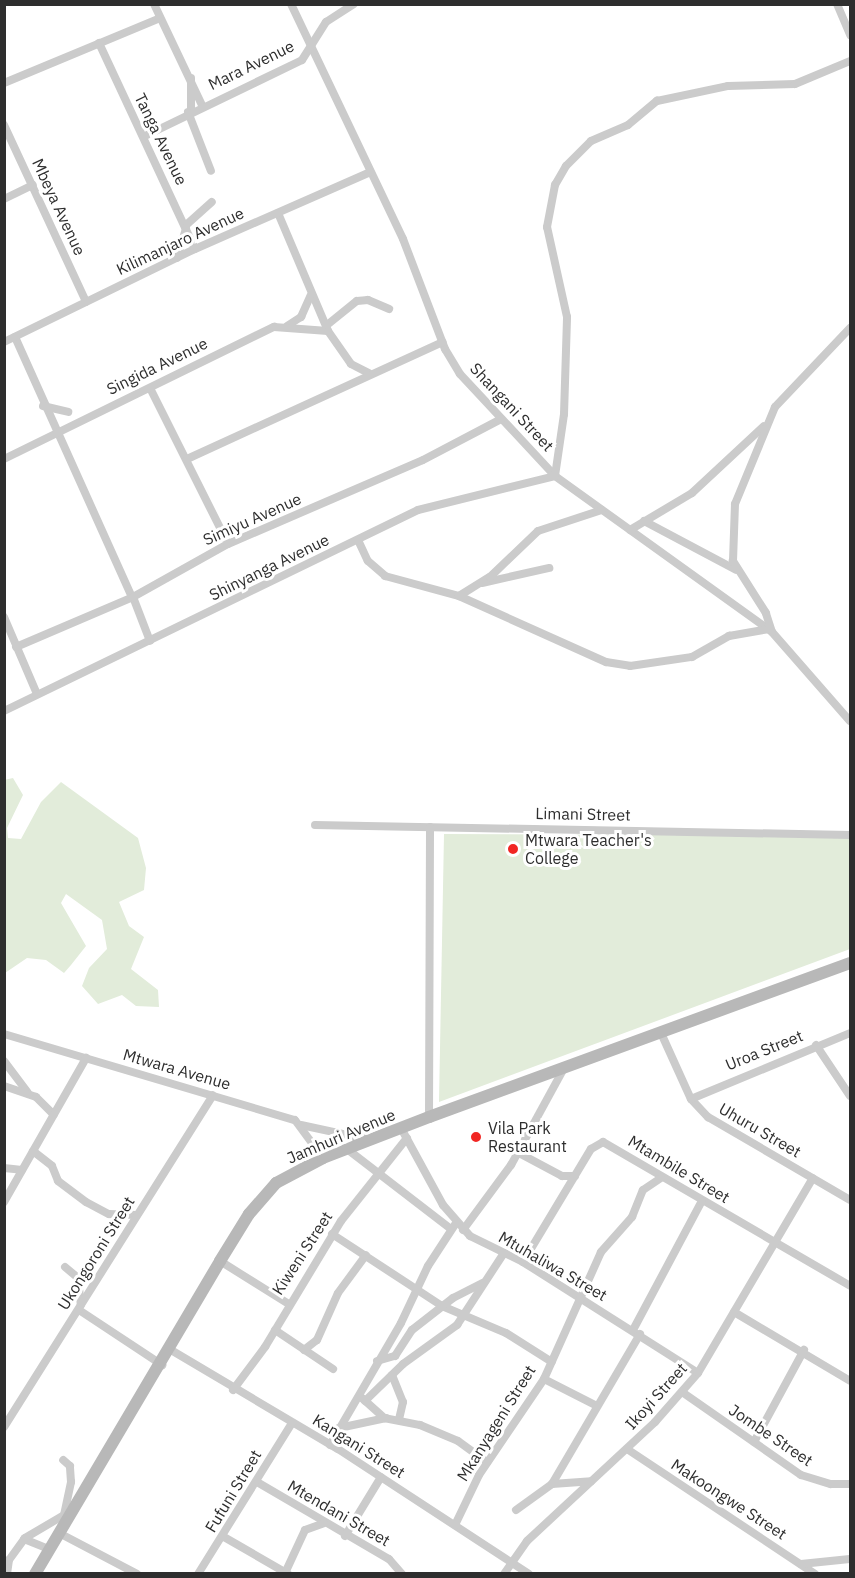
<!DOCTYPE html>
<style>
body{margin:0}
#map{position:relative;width:855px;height:1578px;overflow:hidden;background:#fff;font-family:"IBM Plex Sans",sans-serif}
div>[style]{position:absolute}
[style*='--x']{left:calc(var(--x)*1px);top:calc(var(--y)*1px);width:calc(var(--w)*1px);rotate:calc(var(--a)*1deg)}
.green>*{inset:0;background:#e2ecda}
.street>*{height:8px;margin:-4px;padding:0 4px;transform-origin:4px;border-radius:4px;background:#cbcbcb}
.secondary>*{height:12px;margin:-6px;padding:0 6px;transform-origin:6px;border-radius:6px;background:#b8b8b8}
.dots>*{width:16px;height:16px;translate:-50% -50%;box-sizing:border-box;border:3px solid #fff;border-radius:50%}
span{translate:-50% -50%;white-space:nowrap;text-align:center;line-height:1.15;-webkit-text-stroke:6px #fff;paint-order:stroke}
.street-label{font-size:16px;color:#2e2e2e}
.poi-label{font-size:16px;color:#2e2e2e}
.left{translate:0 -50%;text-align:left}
.frame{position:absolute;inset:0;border:6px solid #2e2e2e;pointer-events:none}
</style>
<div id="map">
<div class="green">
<i style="clip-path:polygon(13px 778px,23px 795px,7px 828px,8px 838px,21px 839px,41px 802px,61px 782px,138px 838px,146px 868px,144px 890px,119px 902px,129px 926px,144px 937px,131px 969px,158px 990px,159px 1007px,136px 1006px,122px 995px,98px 1004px,82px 986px,89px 968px,107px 949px,102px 920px,66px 894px,61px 903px,86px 946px,71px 965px,64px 973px,46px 960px,27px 958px,5px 973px,4px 780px)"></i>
<i style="clip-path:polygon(444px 834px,850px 836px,850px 949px,439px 1102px)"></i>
</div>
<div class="street">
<i style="--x:154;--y:4;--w:112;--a:64.6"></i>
<i style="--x:291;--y:4;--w:260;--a:64.5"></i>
<i style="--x:403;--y:239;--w:118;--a:69.1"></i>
<i style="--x:445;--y:349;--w:29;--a:59"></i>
<i style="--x:460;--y:374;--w:139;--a:47"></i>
<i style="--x:555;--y:476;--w:267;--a:35.7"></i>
<i style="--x:772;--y:632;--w:118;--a:48.8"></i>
<i style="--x:837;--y:4;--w:34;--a:67"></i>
<i style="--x:99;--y:43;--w:227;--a:65"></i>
<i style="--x:191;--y:78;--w:33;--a:90"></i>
<i style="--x:4;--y:83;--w:167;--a:-22.6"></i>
<i style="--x:188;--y:112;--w:63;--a:68.7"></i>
<i style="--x:4;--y:125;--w:195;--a:65.1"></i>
<i style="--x:145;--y:136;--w:174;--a:-25.8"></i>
<i style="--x:302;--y:60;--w:45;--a:-57.7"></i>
<i style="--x:326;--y:22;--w:33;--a:-33"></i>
<i style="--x:4;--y:199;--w:32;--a:-26"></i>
<i style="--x:278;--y:213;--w:128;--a:67"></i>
<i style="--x:185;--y:226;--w:36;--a:-42"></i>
<i style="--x:177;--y:258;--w:31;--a:-73"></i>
<i style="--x:327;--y:325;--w:38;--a:-39"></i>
<i style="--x:357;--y:301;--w:11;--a:-5"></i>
<i style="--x:368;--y:300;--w:23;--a:23"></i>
<i style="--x:287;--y:326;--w:17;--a:-33"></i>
<i style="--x:301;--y:317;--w:24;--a:-66"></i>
<i style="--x:15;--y:337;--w:285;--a:65.8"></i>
<i style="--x:4;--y:342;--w:212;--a:-26"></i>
<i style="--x:195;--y:249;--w:191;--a:-23.7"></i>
<i style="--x:150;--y:388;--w:174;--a:63.4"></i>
<i style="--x:43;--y:406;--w:26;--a:13"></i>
<i style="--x:4;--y:459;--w:301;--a:-26.1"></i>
<i style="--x:274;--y:327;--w:54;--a:4.2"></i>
<i style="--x:328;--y:331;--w:40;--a:55.1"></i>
<i style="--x:351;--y:364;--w:20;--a:27"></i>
<i style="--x:187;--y:459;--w:281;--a:-24.6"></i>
<i style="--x:555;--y:476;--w:63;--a:-81.7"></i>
<i style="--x:564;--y:414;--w:97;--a:-88.2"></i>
<i style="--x:567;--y:317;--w:92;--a:-102.5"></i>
<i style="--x:547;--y:227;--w:43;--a:-79.2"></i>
<i style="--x:555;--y:185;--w:22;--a:-60"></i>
<i style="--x:566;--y:166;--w:35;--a:-45"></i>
<i style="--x:591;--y:141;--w:40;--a:-23.4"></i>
<i style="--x:628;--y:125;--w:38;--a:-40"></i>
<i style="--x:657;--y:101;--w:73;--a:-11.9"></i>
<i style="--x:728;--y:86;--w:67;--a:-1.7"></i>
<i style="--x:795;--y:84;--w:60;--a:-22.7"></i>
<i style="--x:644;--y:521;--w:104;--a:28"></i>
<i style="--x:630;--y:530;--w:72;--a:-30.8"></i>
<i style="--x:692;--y:493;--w:98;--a:-42.9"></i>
<i style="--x:358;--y:540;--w:23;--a:65"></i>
<i style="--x:368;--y:561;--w:23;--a:41"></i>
<i style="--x:385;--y:576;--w:77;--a:15.1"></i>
<i style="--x:459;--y:596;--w:161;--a:24.2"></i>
<i style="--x:606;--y:662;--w:24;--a:9"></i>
<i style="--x:630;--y:666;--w:63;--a:-8.3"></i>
<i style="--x:692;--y:657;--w:43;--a:-29.6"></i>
<i style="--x:729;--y:636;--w:41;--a:-9.9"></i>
<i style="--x:482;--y:583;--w:69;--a:-12.6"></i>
<i style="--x:459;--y:596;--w:36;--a:-32"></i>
<i style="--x:490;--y:577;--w:66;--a:-43.8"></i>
<i style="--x:538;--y:531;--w:67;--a:-18.2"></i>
<i style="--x:133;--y:597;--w:47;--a:68.9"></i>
<i style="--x:4;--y:617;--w:84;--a:66.8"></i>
<i style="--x:772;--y:632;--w:20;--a:-108"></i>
<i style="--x:766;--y:613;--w:62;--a:-122.4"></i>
<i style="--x:733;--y:561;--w:57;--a:-88"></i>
<i style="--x:735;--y:504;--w:105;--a:-67.6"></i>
<i style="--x:775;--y:407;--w:109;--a:-46.5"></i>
<i style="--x:16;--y:647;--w:127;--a:-23.1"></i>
<i style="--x:133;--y:597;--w:109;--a:-29.2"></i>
<i style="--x:228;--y:544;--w:212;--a:-23.3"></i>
<i style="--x:423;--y:460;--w:88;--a:-27.7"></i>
<i style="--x:4;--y:711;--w:460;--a:-25.9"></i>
<i style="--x:418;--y:510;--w:141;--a:-13.9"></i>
<i style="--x:315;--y:825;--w:535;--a:1.07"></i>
<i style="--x:661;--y:1033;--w:72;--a:65.6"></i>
<i style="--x:691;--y:1099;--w:25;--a:47"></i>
<i style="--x:708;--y:1117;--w:164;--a:30.3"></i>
<i style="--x:4;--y:1034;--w:303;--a:16.5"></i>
<i style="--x:295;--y:1120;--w:47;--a:53.6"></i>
<i style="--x:816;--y:1045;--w:61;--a:56.3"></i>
<i style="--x:4;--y:1061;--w:39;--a:53"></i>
<i style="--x:4;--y:1086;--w:34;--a:19"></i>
<i style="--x:36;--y:1097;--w:25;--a:45"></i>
<i style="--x:691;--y:1099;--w:172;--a:-22.5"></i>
<i style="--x:429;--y:1117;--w:290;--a:-89.8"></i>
<i style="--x:301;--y:1125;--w:72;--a:12.1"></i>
<i style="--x:401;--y:1128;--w:88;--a:61.4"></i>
<i style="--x:443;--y:1205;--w:41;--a:48.9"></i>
<i style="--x:470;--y:1236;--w:59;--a:26.1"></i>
<i style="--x:523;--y:1262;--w:207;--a:32.4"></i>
<i style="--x:347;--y:1149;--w:131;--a:37.6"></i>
<i style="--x:33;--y:1151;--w:24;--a:38"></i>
<i style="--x:52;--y:1166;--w:16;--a:68"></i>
<i style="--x:58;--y:1181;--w:35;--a:37"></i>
<i style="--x:86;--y:1202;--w:26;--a:28"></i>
<i style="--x:109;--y:1214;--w:27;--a:2"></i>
<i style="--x:517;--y:1152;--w:51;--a:28.1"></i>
<i style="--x:562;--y:1176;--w:13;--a:0"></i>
<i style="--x:4;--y:1168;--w:18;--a:6"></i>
<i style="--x:4;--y:1202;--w:166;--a:-60.3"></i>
<i style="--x:463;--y:1230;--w:81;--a:-53.6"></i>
<i style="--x:511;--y:1165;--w:111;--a:-61.3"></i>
<i style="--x:332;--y:1234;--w:131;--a:33.2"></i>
<i style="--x:442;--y:1306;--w:69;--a:22.9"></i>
<i style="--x:506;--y:1333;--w:54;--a:32.2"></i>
<i style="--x:220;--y:1261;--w:79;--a:32.1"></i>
<i style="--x:523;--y:1262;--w:132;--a:-59"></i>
<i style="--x:591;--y:1149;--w:14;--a:-30"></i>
<i style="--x:603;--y:1142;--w:286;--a:30.2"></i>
<i style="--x:65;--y:1267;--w:17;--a:40"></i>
<i style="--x:78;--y:1278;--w:27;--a:84"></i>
<i style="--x:79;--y:1310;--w:100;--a:33.5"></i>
<i style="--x:734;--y:1312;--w:135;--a:30.7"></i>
<i style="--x:275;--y:1330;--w:70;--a:33.9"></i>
<i style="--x:633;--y:1330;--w:146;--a:-61.9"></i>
<i style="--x:171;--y:1350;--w:194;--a:30.7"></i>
<i style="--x:338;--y:1449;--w:228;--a:33.2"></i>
<i style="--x:304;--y:1350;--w:16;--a:-38"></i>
<i style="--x:317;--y:1340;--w:51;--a:-65.9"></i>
<i style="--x:338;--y:1293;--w:47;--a:-53.6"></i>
<i style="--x:377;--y:1361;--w:19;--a:-16"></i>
<i style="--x:395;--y:1356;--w:31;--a:-57"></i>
<i style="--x:412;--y:1330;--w:52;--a:-38"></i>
<i style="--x:453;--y:1298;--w:33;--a:-27"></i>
<i style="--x:392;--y:1375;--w:29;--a:68"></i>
<i style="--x:403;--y:1402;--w:18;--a:103"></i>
<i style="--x:544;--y:1379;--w:59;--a:27"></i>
<i style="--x:233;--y:1390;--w:54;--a:-53.3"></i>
<i style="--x:265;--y:1347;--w:147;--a:-58.9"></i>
<i style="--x:341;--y:1221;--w:106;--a:-51.5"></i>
<i style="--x:682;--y:1392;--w:145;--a:34.9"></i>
<i style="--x:801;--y:1475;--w:31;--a:17"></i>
<i style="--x:831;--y:1484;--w:19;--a:0"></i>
<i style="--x:362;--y:1398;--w:30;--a:42"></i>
<i style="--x:384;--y:1418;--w:37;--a:11"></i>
<i style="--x:420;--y:1425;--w:41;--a:22.8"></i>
<i style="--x:458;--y:1441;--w:36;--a:36"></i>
<i style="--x:365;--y:1401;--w:53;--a:-44.2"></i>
<i style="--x:403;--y:1364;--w:67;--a:-35.8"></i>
<i style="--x:457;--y:1325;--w:86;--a:-56.9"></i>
<i style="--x:4;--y:1427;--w:392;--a:-57.8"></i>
<i style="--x:339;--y:1428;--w:48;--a:-12"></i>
<i style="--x:754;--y:1442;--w:105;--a:-61.5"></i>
<i style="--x:330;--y:1445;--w:141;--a:-59.8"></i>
<i style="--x:401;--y:1323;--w:63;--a:-64.7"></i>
<i style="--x:428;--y:1266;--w:51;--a:-56.9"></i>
<i style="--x:627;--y:1449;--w:226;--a:33.6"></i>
<i style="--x:257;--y:1482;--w:153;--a:30.3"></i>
<i style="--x:389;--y:1559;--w:20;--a:49"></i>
<i style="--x:552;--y:1484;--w:174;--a:-59.6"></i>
<i style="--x:516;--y:1510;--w:44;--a:-35.8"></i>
<i style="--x:552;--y:1484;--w:39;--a:-4"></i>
<i style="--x:455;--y:1525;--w:55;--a:-64.4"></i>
<i style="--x:479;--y:1475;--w:116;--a:-55.9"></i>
<i style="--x:544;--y:1379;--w:139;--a:-65.8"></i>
<i style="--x:601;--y:1252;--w:47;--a:-48.5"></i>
<i style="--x:632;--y:1217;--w:29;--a:-68"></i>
<i style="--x:643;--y:1190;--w:22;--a:-34"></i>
<i style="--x:59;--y:1533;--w:88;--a:27.7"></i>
<i style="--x:345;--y:1536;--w:69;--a:-58.6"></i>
<i style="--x:224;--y:1537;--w:74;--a:30"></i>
<i style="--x:24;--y:1539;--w:27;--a:22"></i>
<i style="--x:801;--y:1564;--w:49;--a:-5.8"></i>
<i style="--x:286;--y:1571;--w:45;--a:-65.1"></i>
<i style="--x:305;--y:1530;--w:20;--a:-20"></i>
<i style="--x:7;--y:1574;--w:14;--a:-82"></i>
<i style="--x:9;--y:1560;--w:27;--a:-54"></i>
<i style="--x:25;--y:1538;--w:45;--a:-30.5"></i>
<i style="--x:64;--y:1515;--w:34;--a:-78"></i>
<i style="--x:71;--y:1482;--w:16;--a:-94"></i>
<i style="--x:70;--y:1466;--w:9;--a:-139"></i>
<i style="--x:198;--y:1574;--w:178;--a:-58.1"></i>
<i style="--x:504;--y:1574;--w:40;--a:-55.1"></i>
<i style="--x:527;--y:1541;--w:175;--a:-42.9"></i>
<i style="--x:655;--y:1422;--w:65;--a:-48.7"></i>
<i style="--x:698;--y:1373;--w:226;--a:-59.5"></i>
</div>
<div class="secondary">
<i style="--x:35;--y:1574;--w:364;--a:-59.4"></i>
<i style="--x:220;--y:1261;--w:55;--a:-58.3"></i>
<i style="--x:249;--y:1214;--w:41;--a:-48.9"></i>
<i style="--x:276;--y:1183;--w:53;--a:-28"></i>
<i style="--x:323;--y:1158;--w:114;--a:-21.1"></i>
<i style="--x:429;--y:1117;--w:448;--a:-20.1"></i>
</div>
<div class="dots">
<i style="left:513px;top:849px;background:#f12623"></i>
<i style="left:476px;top:1137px;background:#f12623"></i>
</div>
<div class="street-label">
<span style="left:251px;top:65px;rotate:-26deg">Mara Avenue</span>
<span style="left:161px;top:139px;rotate:64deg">Tanga Avenue</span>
<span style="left:59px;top:207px;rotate:65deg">Mbeya Avenue</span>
<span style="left:180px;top:241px;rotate:-25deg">Kilimanjaro Avenue</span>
<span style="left:157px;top:366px;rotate:-26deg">Singida Avenue</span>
<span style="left:512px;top:407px;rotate:47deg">Shangani Street</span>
<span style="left:252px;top:519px;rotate:-24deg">Simiyu Avenue</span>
<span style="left:269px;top:567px;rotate:-26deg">Shinyanga Avenue</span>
<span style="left:583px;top:814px;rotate:1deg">Limani Street</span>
<span style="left:764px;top:1050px;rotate:-22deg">Uroa Street</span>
<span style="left:177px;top:1069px;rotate:16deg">Mtwara Avenue</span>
<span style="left:760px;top:1130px;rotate:30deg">Uhuru Street</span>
<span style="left:341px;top:1136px;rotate:-23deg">Jamhuri Avenue</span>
<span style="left:679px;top:1169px;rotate:31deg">Mtambile Street</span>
<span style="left:96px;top:1253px;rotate:-58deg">Ukongoroni Street</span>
<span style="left:302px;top:1253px;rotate:-57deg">Kiweni Street</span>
<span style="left:553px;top:1266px;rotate:30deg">Mtuhaliwa Street</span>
<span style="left:656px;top:1396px;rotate:-48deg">Ikoyi Street</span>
<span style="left:496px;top:1423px;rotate:-58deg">Mkanyageni Street</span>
<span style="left:771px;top:1435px;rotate:34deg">Jombe Street</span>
<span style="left:359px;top:1446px;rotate:32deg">Kangani Street</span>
<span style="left:233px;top:1491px;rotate:-59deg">Fufuni Street</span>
<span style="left:729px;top:1499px;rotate:33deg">Makoongwe Street</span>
<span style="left:339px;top:1513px;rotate:30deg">Mtendani Street</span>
</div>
<div class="poi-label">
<span class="left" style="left:525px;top:849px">Mtwara Teacher's<br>College</span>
<span class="left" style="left:488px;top:1137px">Vila Park<br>Restaurant</span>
</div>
<div class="frame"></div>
</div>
